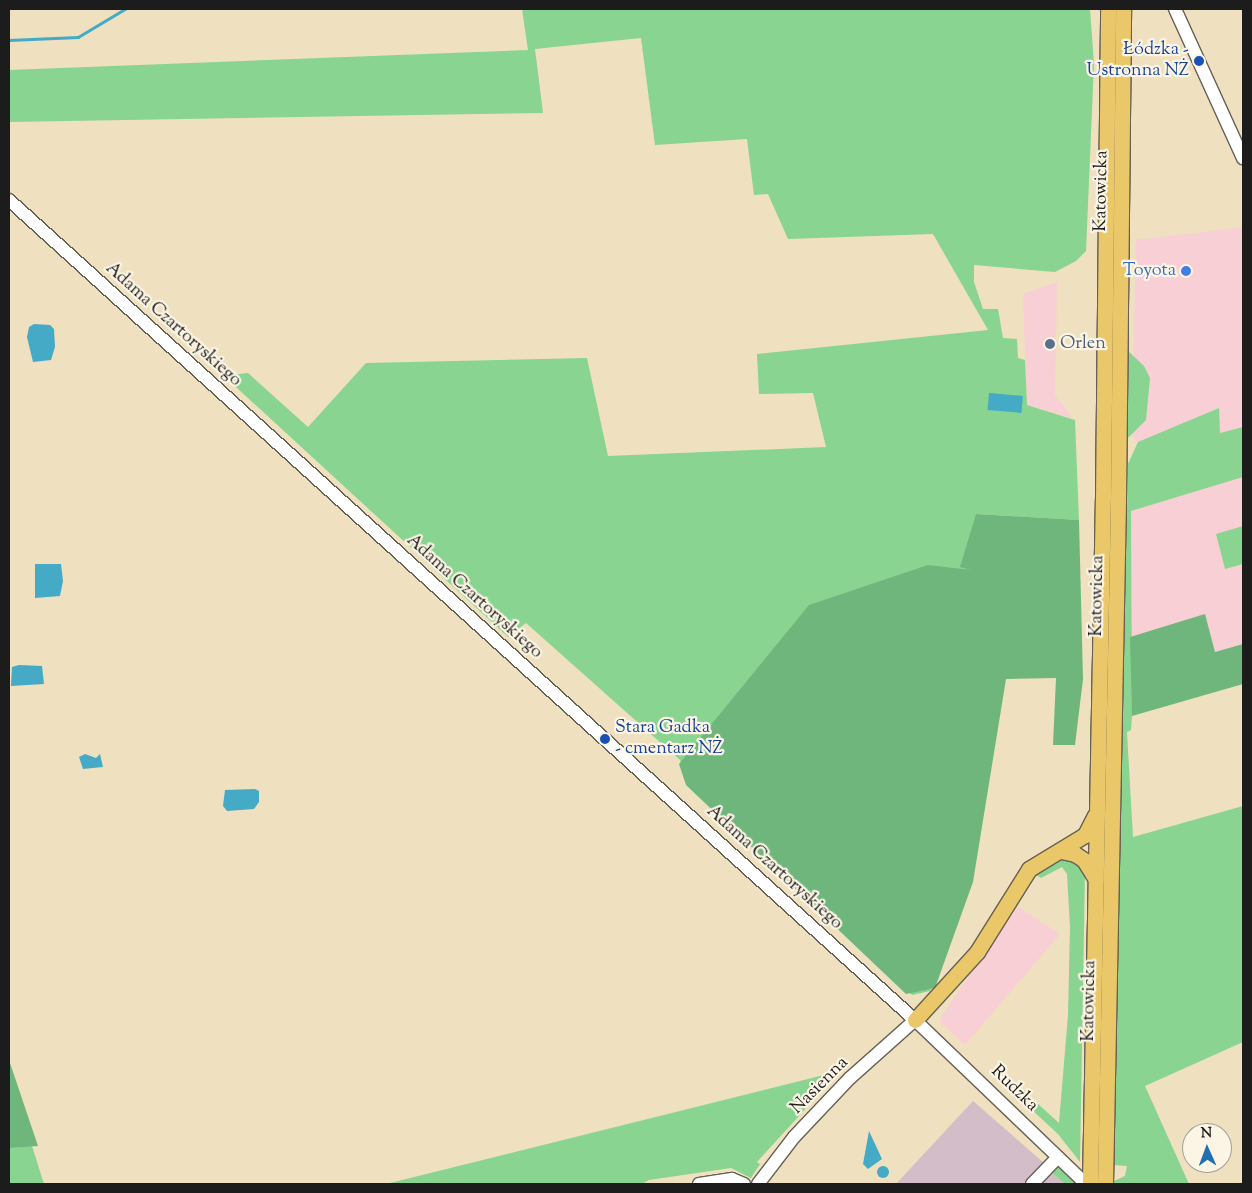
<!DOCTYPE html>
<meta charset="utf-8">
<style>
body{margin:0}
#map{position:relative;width:1252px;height:1193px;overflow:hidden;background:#efe0bf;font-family:"Sorts Mill Goudy",serif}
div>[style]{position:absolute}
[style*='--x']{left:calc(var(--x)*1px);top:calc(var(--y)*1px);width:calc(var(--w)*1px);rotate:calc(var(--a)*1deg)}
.built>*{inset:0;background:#f7cfd5}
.industrial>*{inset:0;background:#d2bdc8}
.green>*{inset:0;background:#89d491}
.forest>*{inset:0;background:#6eb67b}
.water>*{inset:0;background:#45aac5;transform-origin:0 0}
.round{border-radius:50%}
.stream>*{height:2.5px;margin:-1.25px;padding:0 1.25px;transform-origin:1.25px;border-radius:1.25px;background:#45aac5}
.roads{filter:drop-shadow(1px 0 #666155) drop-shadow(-1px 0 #666155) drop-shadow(0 1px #666155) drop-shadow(0 -1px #666155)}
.minor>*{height:12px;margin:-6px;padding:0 6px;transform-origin:6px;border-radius:6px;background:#fff}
.major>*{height:15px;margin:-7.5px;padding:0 7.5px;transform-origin:7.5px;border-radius:7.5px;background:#eac769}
.dots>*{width:14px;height:14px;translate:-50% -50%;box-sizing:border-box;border:2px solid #fcf5e5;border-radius:50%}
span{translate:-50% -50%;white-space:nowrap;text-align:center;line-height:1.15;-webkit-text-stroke:4.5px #fcf5e5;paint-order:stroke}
.transit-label{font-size:18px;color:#164399}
.right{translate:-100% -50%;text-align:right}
.left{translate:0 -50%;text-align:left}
.street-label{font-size:18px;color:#1c1c1c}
.shop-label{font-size:18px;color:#366cbe}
.service-label{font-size:18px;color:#4e5e75}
.frame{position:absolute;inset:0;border:10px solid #1c1c1c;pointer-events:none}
.north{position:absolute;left:1182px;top:1123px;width:50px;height:50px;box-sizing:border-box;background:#fcf5e5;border:1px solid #a29e95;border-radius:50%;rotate:358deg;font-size:14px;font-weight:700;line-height:20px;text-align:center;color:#1c1c1c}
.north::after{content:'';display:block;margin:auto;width:18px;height:22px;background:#1f6fb2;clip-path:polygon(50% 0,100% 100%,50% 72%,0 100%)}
</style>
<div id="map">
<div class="built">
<i style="clip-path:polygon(1243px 227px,1243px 427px,1220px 434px,1218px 408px,1139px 443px,1132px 436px,1136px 240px)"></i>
<i style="clip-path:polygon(1057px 282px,1055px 395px,1073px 418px,1027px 405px,1023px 294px)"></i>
<i style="clip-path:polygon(1243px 477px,1243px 526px,1216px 535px,1225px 568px,1243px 564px,1243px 644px,1215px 652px,1205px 615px,1130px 637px,1131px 511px)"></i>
<i style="clip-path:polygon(1018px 907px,1060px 934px,965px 1045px,940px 1022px,942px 1015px)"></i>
</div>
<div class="industrial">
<i style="clip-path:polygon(973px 1101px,1044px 1163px,1024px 1184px,896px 1184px)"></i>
<i style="clip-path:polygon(1051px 1172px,1065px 1184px,1036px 1184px)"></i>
</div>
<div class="green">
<i style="clip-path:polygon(522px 9px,1090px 9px,1094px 64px,1086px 251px,1076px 261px,1055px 272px,974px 265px,974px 282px,983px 309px,998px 309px,1003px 338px,1017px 339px,1018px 358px,1025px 360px,1027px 405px,1075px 420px,1079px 520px,976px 514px,1020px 581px,966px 896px,930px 991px,912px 995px,689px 785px,680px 760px,526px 623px,508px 637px,224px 376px,248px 373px,308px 427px,366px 363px,587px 358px,608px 456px,826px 447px,813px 393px,759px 394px,757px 354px,988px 330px,933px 234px,788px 239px,768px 194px,754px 195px,747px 139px,655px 145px,641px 38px,535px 49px,543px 113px,9px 122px,9px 70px,528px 50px)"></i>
<i style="clip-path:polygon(1126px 349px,1144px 366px,1150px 378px,1146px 420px,1125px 441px)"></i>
<i style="clip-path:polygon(1219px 408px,1220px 433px,1243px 427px,1243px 477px,1131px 511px,1132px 716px,1131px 730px,1127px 732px,1133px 837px,1243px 806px,1243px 1042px,1145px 1086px,1189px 1184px,1114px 1184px,1114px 1181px,1125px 1176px,1127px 1166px,1113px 1165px,1128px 464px,1138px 442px)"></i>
<i style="clip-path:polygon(1243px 526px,1243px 564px,1225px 569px,1216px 534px)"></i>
<i style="clip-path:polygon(1073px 857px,1085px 872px,1080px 1162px,1058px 1134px,1031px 1109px,1037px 1103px,1059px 1123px,1068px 1015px,1070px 927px,1067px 874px,1062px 867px,1041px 878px,1033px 873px,1052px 860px)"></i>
<i style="clip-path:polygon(840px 1071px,757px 1162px,760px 1164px,751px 1178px,731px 1168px,649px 1180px,642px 1184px,386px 1184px)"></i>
<i style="clip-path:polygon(32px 1146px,44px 1184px,9px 1184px,9px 1148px)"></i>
<i style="clip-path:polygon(1057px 1167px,1061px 1169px,1076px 1184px,1065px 1184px,1051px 1172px)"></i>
</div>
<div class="forest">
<i style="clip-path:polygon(976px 514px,1079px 520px,1083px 679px,1075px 745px,1053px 745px,1056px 678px,1006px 679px,973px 882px,935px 988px,906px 994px,686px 785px,679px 764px,809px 605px,928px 565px,971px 570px,960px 567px)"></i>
<i style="clip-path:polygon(1205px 614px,1215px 652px,1243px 644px,1243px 684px,1132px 716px,1130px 637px)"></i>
<i style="clip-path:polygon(9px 1060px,38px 1146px,9px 1148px)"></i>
</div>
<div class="water">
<i style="clip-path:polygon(34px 324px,50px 325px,54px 329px,55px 347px,51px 360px,33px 362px,27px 337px,29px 327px)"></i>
<i style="left:989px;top:393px;width:34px;height:17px;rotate:5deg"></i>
<i style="clip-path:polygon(35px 564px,61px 564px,63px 581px,60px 596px,35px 598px)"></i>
<i style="clip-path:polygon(19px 665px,42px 666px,44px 684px,11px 686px,12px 667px)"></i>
<i style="clip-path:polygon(85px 754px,96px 758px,100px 754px,103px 767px,83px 769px,79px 757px)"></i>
<i style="clip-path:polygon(255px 789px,259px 791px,259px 802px,254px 809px,227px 811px,223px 806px,225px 790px)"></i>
<i style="clip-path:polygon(869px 1131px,882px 1159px,868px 1169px,863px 1164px)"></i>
<i class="round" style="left:877px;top:1166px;width:12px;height:12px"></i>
</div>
<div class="stream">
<i style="--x:9;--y:40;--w:69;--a:-2.5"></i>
<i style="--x:78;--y:37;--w:55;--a:-30.8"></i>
</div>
<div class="roads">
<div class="minor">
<i style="--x:1175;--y:9;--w:164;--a:65.5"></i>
<i style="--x:9;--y:200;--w:1222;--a:42.15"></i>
<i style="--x:915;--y:1020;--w:237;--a:43.8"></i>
<i style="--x:699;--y:1184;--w:33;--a:-9"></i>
<i style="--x:732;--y:1179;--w:13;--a:23"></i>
<i style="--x:758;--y:1184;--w:59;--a:-52.5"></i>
<i style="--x:794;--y:1137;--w:81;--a:-46.5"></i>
<i style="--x:850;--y:1078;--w:87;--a:-41.7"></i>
<i style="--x:1032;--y:1184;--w:37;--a:-46"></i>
</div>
<div class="major">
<i style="--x:1061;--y:851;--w:14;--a:12"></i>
<i style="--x:1075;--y:854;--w:11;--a:34"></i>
<i style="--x:1084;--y:860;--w:22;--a:58"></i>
<i style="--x:915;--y:1020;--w:92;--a:-47.6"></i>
<i style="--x:977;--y:952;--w:98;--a:-57.9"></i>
<i style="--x:1029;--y:869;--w:66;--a:-31.3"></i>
<i style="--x:1085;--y:835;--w:22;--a:-63"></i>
<i style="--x:1090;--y:1184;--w:687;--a:-88.92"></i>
<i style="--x:1103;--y:497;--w:488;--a:-89.4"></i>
<i style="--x:1105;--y:1184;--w:684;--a:-88.91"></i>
<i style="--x:1118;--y:500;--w:491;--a:-89.4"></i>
</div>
</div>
<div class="dots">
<i style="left:1199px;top:61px;background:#1a4fb4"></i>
<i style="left:1186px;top:271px;background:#3f7fe0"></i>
<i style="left:1050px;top:344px;background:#5c6f8a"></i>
<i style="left:605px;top:739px;background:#1a4fb4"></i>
</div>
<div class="transit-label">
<span class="right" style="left:1189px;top:61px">Łódzka -<br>Ustronna NŻ</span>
<span class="left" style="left:615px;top:739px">Stara Gadka<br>- cmentarz NŻ</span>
</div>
<div class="street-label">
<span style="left:1102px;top:191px;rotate:-89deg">Katowicka</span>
<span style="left:173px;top:325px;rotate:42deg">Adama Czartoryskiego</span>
<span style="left:1098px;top:596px;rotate:-89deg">Katowicka</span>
<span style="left:474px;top:597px;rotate:42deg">Adama Czartoryskiego</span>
<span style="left:774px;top:868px;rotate:42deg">Adama Czartoryskiego</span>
<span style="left:1090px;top:1001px;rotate:-89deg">Katowicka</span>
<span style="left:820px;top:1086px;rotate:-45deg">Nasienna</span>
<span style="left:1014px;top:1089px;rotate:44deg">Rudzka</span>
</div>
<div class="shop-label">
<span class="right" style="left:1176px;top:271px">Toyota</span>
</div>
<div class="service-label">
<span class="left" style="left:1060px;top:344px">Orlen</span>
</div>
<div class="frame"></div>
<div class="north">N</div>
</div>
